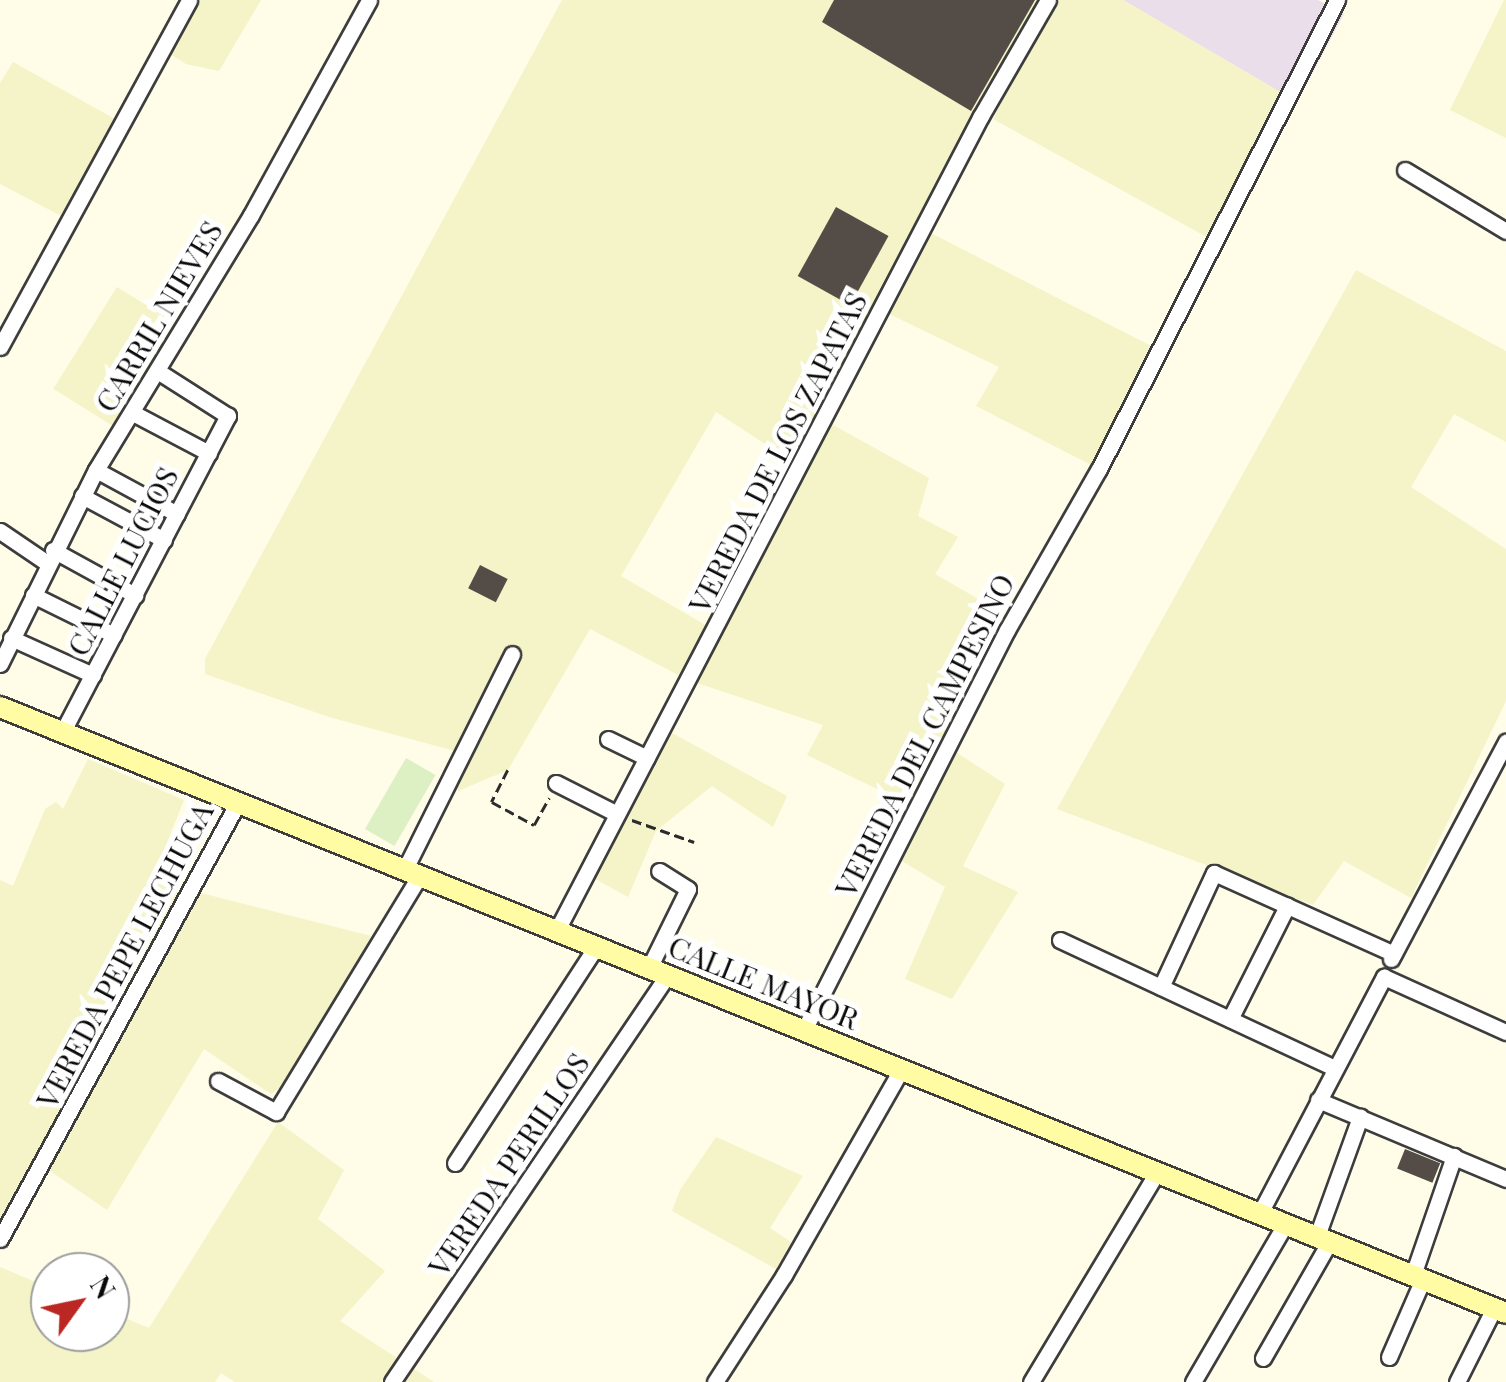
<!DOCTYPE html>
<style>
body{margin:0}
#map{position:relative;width:1506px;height:1382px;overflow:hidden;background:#fffce8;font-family:"Playfair Display",serif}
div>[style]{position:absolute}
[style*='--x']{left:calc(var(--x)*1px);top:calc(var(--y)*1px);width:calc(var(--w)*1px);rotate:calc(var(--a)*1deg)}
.industrial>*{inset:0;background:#eadeea}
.farmland>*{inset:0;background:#f4f4c8;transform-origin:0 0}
.pitch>*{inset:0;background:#ddf0c4;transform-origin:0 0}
.building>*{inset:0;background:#534c47;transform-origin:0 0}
.path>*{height:2.5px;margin-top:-1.25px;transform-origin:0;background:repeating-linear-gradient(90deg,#2c2c2c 0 10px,transparent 0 15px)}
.roads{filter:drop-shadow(2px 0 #3d3d3d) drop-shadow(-2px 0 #3d3d3d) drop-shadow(0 2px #3d3d3d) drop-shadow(0 -2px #3d3d3d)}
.minor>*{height:15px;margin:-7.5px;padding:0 7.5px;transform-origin:7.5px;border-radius:7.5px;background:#fff}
.secondary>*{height:20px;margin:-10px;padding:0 10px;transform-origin:10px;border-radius:10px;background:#fffca3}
span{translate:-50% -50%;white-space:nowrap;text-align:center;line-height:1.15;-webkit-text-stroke:10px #fff;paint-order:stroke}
.street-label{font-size:30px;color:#0a0a0a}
.north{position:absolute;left:30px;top:1252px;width:100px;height:100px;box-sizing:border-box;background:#fff;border:2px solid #9d9d9d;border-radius:50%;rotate:57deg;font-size:28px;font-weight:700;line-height:40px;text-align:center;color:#0a0a0a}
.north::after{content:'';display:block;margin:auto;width:35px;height:45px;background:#bb2722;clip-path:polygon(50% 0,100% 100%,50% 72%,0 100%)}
</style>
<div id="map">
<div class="industrial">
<i style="clip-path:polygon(1123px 0,1318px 0,1344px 14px,1297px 102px)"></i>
</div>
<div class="farmland">
<i style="clip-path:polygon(189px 0,261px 0,219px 71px,186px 64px,162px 49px)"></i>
<i style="clip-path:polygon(562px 0,1038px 0,790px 460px,716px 412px,621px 576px,714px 630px,824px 420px,929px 478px,918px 516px,958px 537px,935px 574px,1013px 619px,948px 747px,1005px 784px,963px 866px,1018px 892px,952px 999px,905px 979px,945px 887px,892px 855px,916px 808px,807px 755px,823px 725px,688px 680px,590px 629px,508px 770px,458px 791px,455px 751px,329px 717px,205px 674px,205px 659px)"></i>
<i style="clip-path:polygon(1055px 0,1123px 0,1287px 96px,1214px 241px,993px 119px)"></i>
<i style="clip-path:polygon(1504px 0,1506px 0,1506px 138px,1450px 110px)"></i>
<i style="clip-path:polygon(13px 62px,122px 123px,69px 220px,0 184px,0 83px)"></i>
<i style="clip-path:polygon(923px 229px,1159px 350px,1099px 469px,976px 406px,999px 367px,881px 310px)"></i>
<i style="clip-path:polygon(1356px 270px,1506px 351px,1506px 442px,1454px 414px,1411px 487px,1506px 549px,1506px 701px,1411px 898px,1344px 861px,1313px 905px,1057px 809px)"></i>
<i style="left:117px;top:287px;width:71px;height:120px;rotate:32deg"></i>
<i style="clip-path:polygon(663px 728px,787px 796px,773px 827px,712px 786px,656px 831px,628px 897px,590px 876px)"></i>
<i style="clip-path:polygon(88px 759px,184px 800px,152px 880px,190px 897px,0 1239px,0 880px,13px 886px,45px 809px,56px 802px,63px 809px)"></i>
<i style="clip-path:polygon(201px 893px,371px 936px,295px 1077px,271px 1094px,204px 1049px,107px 1210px,43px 1166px)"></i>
<i style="clip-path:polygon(278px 1122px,344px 1170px,318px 1219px,385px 1271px,340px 1321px,434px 1382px,384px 1382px,389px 1370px,381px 1382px,235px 1382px,221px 1373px,215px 1382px,0 1382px,0 1267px,50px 1288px,50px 1332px,110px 1332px,110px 1312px,149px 1328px)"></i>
<i style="clip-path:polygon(716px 1137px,803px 1176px,770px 1228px,791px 1242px,776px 1269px,672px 1211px,680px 1190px)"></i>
</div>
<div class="pitch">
<i style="left:406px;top:758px;width:34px;height:82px;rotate:30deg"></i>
</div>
<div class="building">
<i style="clip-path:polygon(834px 0,1035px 0,971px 111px,822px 22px)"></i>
<i style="left:836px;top:207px;width:60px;height:79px;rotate:29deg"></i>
<i style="left:480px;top:565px;width:31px;height:26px;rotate:27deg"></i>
<i style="left:1405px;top:1149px;width:38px;height:21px;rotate:22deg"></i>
</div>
<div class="path">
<i style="--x:508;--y:770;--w:36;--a:117"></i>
<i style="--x:492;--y:802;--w:48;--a:28.7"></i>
<i style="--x:534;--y:825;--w:31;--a:-61"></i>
<i style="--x:632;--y:820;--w:66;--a:19.5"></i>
</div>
<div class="roads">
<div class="minor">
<i style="--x:1405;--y:170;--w:118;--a:31.1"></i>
<i style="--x:0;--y:347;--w:395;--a:-61.4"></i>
<i style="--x:133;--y:413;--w:86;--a:27.8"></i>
<i style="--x:96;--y:470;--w:92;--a:28.5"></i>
<i style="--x:82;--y:496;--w:93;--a:28.2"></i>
<i style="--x:0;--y:531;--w:57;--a:34.2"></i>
<i style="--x:53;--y:550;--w:94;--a:28.8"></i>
<i style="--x:33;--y:595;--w:90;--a:26.3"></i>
<i style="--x:11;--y:638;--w:90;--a:24.3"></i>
<i style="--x:0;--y:664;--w:216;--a:-63.7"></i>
<i style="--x:96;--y:470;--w:298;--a:-58.7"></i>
<i style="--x:251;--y:215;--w:245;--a:-61.2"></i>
<i style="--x:63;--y:731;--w:356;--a:-62.4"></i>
<i style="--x:228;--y:416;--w:82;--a:-147.5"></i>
<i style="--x:608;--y:739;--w:43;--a:26"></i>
<i style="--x:556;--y:783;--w:68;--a:26.9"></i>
<i style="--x:405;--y:869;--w:240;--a:-63.5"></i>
<i style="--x:557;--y:930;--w:918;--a:-62.49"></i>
<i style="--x:981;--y:116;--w:134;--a:-60"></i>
<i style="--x:1060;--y:940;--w:302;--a:25"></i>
<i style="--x:1391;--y:959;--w:246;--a:-62.1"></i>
<i style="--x:649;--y:968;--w:88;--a:-63.7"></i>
<i style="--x:688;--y:889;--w:34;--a:-148"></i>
<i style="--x:1161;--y:987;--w:126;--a:-65.1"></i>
<i style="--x:1214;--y:873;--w:197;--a:24.2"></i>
<i style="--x:1230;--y:1019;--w:127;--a:-63.2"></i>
<i style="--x:804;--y:1030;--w:449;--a:-63.1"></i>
<i style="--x:1007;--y:630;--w:185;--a:-60.3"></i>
<i style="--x:1099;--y:469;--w:526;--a:-63.09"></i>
<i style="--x:218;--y:1081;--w:66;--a:28.1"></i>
<i style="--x:276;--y:1112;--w:277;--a:-58.7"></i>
<i style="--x:1318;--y:1100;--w:204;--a:22.8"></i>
<i style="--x:455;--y:1163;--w:258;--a:-56.9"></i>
<i style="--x:1260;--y:1213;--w:267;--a:-62.3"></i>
<i style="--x:1384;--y:977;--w:134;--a:24.3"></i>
<i style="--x:1317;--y:1236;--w:127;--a:-70.1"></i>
<i style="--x:0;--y:1239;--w:498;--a:-61.4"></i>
<i style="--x:1413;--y:1275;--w:126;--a:-71"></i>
<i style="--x:1389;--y:1357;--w:85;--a:-66.4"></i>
<i style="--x:1263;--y:1358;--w:135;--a:-60.2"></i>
<i style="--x:392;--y:1382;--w:492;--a:-55.9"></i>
<i style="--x:715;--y:1382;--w:127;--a:-57.2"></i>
<i style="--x:784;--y:1275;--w:236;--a:-60.3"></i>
<i style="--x:1031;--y:1382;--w:245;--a:-59"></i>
<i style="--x:1193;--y:1382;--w:184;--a:-59.7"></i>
<i style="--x:1457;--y:1382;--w:83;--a:-63.4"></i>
</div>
<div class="secondary">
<i style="--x:0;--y:707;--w:1623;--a:21.92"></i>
</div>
</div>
<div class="street-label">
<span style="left:158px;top:316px;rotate:-59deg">CARRIL NIEVES</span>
<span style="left:777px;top:452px;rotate:-63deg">VEREDA DE LOS ZAPATAS</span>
<span style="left:122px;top:561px;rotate:-63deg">CALLE LUCIOS</span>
<span style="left:924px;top:735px;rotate:-63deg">VEREDA DEL CAMPESINO</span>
<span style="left:124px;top:955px;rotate:-62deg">VEREDA PEPE LECHUGA</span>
<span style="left:764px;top:982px;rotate:22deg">CALLE MAYOR</span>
<span style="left:508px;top:1164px;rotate:-56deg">VEREDA PERILLOS</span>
</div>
<div class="north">N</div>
</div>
